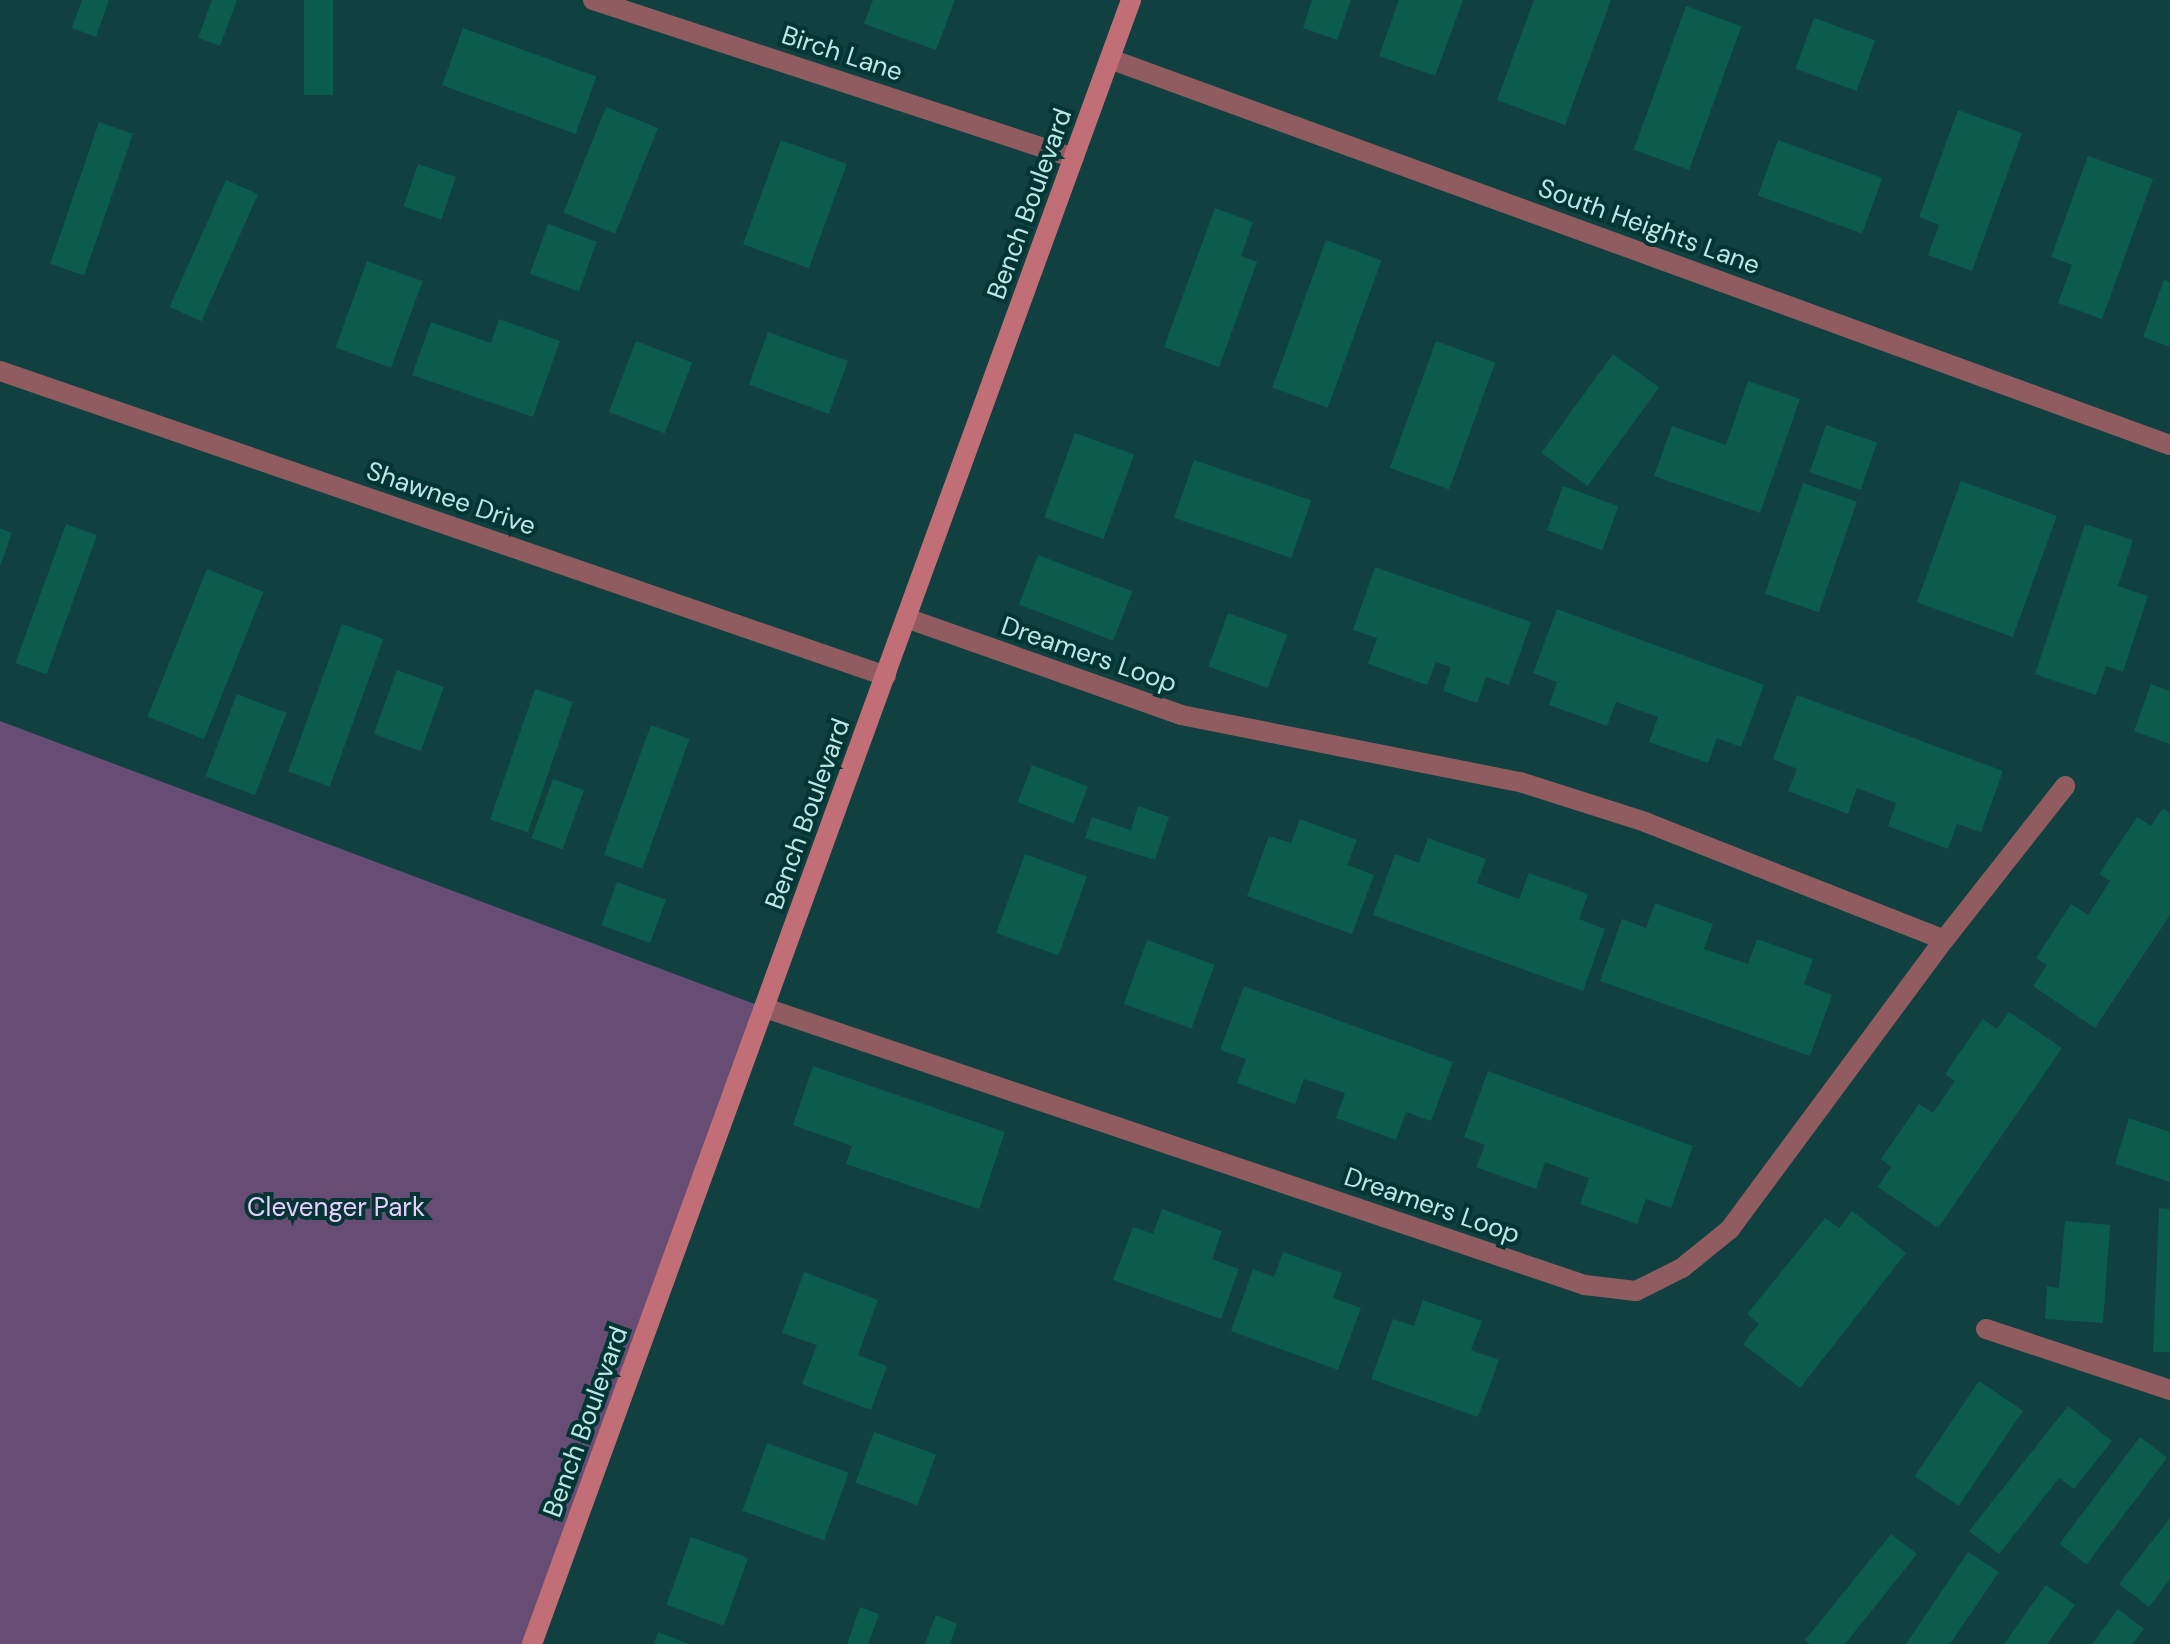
<!DOCTYPE html>
<style>
body{margin:0}
#map{position:relative;width:2170px;height:1644px;overflow:hidden;background:#104040;font-family:"DM Sans",sans-serif}
div>[style]{position:absolute}
[style*='--x']{left:calc(var(--x)*1px);top:calc(var(--y)*1px);width:calc(var(--w)*1px);rotate:calc(var(--a)*1deg)}
.green>*{inset:0;background:#674d73}
.building>*{inset:0;background:#0b5c4c;transform-origin:0 0}
.lane>*{height:20px;margin:-10px;padding:0 10px;transform-origin:10px;border-radius:10px;background:#915c60}
.street>*{height:20px;margin:-10px;padding:0 10px;transform-origin:10px;border-radius:10px;background:#915c60}
.secondary>*{height:20px;margin:-10px;padding:0 10px;transform-origin:10px;border-radius:10px;background:#c16e76}
span{translate:-50% -50%;white-space:nowrap;text-align:center;line-height:1.15;-webkit-text-stroke:8px #023635;paint-order:stroke}
.street-label{font-size:26px;color:#bee6e5}
.park-label{font-size:26px;color:#eecdfe}
</style>
<div id="map">
<div class="green">
<i style="clip-path:polygon(0 721px,765px 1008px,532px 1644px,0 1644px)"></i>
</div>
<div class="building">
<i style="clip-path:polygon(82px 0,109px 0,96px 37px,72px 28px)"></i>
<i style="clip-path:polygon(212px 0,237px 0,220px 46px,198px 38px)"></i>
<i style="left:304px;top:0;width:29px;height:95px"></i>
<i style="clip-path:polygon(873px 0,955px 0,936px 50px,864px 24px)"></i>
<i style="clip-path:polygon(1312px 0,1351px 0,1337px 40px,1303px 28px)"></i>
<i style="clip-path:polygon(1399px 0,1463px 0,1435px 76px,1379px 56px)"></i>
<i style="clip-path:polygon(1534px 0,1611px 0,1565px 125px,1497px 100px)"></i>
<i style="left:1686px;top:6px;width:59px;height:153px;rotate:20deg"></i>
<i style="left:1814px;top:18px;width:65px;height:54px;rotate:20deg"></i>
<i style="left:463px;top:28px;width:142px;height:61px;rotate:20deg"></i>
<i style="left:606px;top:107px;width:56px;height:114px;rotate:22deg"></i>
<i style="clip-path:polygon(1958px 110px,2022px 133px,1972px 271px,1928px 255px,1939px 225px,1919px 217px)"></i>
<i style="left:99px;top:122px;width:36px;height:150px;rotate:19deg"></i>
<i style="left:781px;top:140px;width:70px;height:111px;rotate:20deg"></i>
<i style="left:1778px;top:140px;width:111px;height:59px;rotate:20deg"></i>
<i style="clip-path:polygon(2088px 156px,2153px 179px,2102px 319px,2058px 303px,2072px 265px,2051px 257px)"></i>
<i style="left:418px;top:164px;width:40px;height:45px;rotate:19deg"></i>
<i style="left:226px;top:180px;width:35px;height:139px;rotate:24deg"></i>
<i style="clip-path:polygon(1215px 208px,1253px 222px,1241px 256px,1257px 262px,1219px 367px,1164px 347px)"></i>
<i style="left:548px;top:224px;width:52px;height:53px;rotate:20deg"></i>
<i style="left:1326px;top:240px;width:59px;height:157px;rotate:20deg"></i>
<i style="left:367px;top:261px;width:59px;height:92px;rotate:20deg"></i>
<i style="clip-path:polygon(2164px 280px,2170px 282px,2170px 347px,2143px 337px)"></i>
<i style="clip-path:polygon(499px 319px,560px 341px,533px 417px,412px 375px,431px 322px,491px 343px)"></i>
<i style="left:768px;top:332px;width:85px;height:56px;rotate:20deg"></i>
<i style="left:636px;top:341px;width:60px;height:76px;rotate:21deg"></i>
<i style="left:1436px;top:341px;width:63px;height:135px;rotate:20deg"></i>
<i style="left:1613px;top:354px;width:57px;height:122px;rotate:36deg"></i>
<i style="clip-path:polygon(1748px 381px,1800px 399px,1760px 513px,1654px 476px,1672px 426px,1726px 445px)"></i>
<i style="left:1826px;top:425px;width:54px;height:50px;rotate:19deg"></i>
<i style="left:1075px;top:433px;width:63px;height:90px;rotate:20deg"></i>
<i style="left:1194px;top:460px;width:124px;height:61px;rotate:19deg"></i>
<i style="left:1961px;top:481px;width:102px;height:129px;rotate:20deg"></i>
<i style="left:1803px;top:483px;width:57px;height:117px;rotate:19deg"></i>
<i style="left:1563px;top:486px;width:59px;height:47px;rotate:20deg"></i>
<i style="left:66px;top:524px;width:33px;height:148px;rotate:20deg"></i>
<i style="clip-path:polygon(2085px 524px,2133px 540px,2118px 586px,2148px 596px,2123px 672px,2106px 666px,2096px 695px,2035px 674px)"></i>
<i style="clip-path:polygon(0 528px,12px 533px,0 566px)"></i>
<i style="left:1038px;top:555px;width:101px;height:53px;rotate:21deg"></i>
<i style="clip-path:polygon(1375px 567px,1531px 622px,1509px 685px,1486px 677px,1477px 703px,1443px 691px,1451px 667px,1436px 662px,1427px 685px,1368px 664px,1377px 638px,1353px 630px)"></i>
<i style="left:207px;top:569px;width:61px;height:159px;rotate:22deg"></i>
<i style="clip-path:polygon(1557px 609px,1764px 685px,1741px 747px,1717px 738px,1708px 763px,1649px 742px,1658px 717px,1616px 702px,1607px 726px,1549px 705px,1557px 682px,1533px 673px)"></i>
<i style="left:1228px;top:613px;width:63px;height:57px;rotate:20deg"></i>
<i style="left:342px;top:624px;width:44px;height:157px;rotate:20deg"></i>
<i style="left:397px;top:670px;width:50px;height:68px;rotate:20deg"></i>
<i style="clip-path:polygon(2151px 684px,2170px 691px,2170px 744px,2134px 731px)"></i>
<i style="left:535px;top:689px;width:40px;height:138px;rotate:19deg"></i>
<i style="left:237px;top:694px;width:53px;height:88px;rotate:21deg"></i>
<i style="clip-path:polygon(1797px 695px,2003px 771px,1981px 832px,1957px 824px,1948px 849px,1888px 826px,1896px 803px,1857px 788px,1848px 814px,1788px 791px,1797px 769px,1773px 759px)"></i>
<i style="left:651px;top:725px;width:41px;height:138px;rotate:20deg"></i>
<i style="left:1032px;top:765px;width:60px;height:40px;rotate:21deg"></i>
<i style="left:553px;top:779px;width:33px;height:63px;rotate:20deg"></i>
<i style="clip-path:polygon(1138px 806px,1169px 817px,1155px 860px,1085px 838px,1092px 817px,1131px 830px)"></i>
<i style="clip-path:polygon(2163px 808px,2170px 813px,2170px 915px,2095px 1028px,2033px 986px,2047px 965px,2036px 958px,2071px 904px,2088px 915px,2110px 881px,2099px 874px,2137px 817px,2151px 826px)"></i>
<i style="clip-path:polygon(1300px 819px,1357px 840px,1347px 865px,1374px 875px,1352px 934px,1247px 896px,1269px 836px,1291px 843px)"></i>
<i style="clip-path:polygon(1428px 838px,1486px 859px,1477px 883px,1519px 899px,1529px 873px,1588px 894px,1579px 919px,1605px 929px,1583px 991px,1373px 915px,1395px 854px,1419px 863px)"></i>
<i style="left:1025px;top:854px;width:66px;height:84px;rotate:20deg"></i>
<i style="left:617px;top:882px;width:52px;height:46px;rotate:20deg"></i>
<i style="clip-path:polygon(1655px 903px,1713px 924px,1704px 949px,1748px 964px,1757px 939px,1813px 959px,1804px 984px,1832px 995px,1810px 1056px,1600px 981px,1622px 919px,1646px 928px)"></i>
<i style="left:1147px;top:940px;width:72px;height:68px;rotate:20deg"></i>
<i style="clip-path:polygon(1244px 986px,1453px 1062px,1431px 1121px,1406px 1112px,1396px 1140px,1336px 1118px,1345px 1093px,1304px 1079px,1295px 1104px,1237px 1083px,1246px 1059px,1220px 1050px)"></i>
<i style="clip-path:polygon(2009px 1012px,2062px 1048px,1938px 1228px,1878px 1187px,1891px 1167px,1881px 1159px,1919px 1104px,1933px 1113px,1955px 1081px,1945px 1074px,1983px 1019px,1997px 1029px)"></i>
<i style="clip-path:polygon(813px 1066px,1005px 1132px,979px 1209px,846px 1164px,852px 1146px,793px 1125px)"></i>
<i style="clip-path:polygon(1488px 1071px,1693px 1146px,1671px 1208px,1646px 1199px,1637px 1224px,1580px 1204px,1589px 1178px,1545px 1162px,1536px 1189px,1476px 1167px,1485px 1145px,1464px 1137px)"></i>
<i style="clip-path:polygon(2129px 1118px,2170px 1132px,2170px 1182px,2115px 1164px)"></i>
<i style="clip-path:polygon(2159px 1208px,2170px 1209px,2170px 1352px,2153px 1352px)"></i>
<i style="clip-path:polygon(1162px 1209px,1222px 1231px,1212px 1259px,1239px 1269px,1221px 1319px,1113px 1280px,1133px 1227px,1153px 1234px)"></i>
<i style="clip-path:polygon(1852px 1211px,1906px 1253px,1800px 1388px,1743px 1344px,1759px 1324px,1747px 1314px,1825px 1218px,1839px 1228px)"></i>
<i style="clip-path:polygon(2065px 1221px,2110px 1225px,2103px 1323px,2045px 1319px,2047px 1286px,2059px 1288px)"></i>
<i style="clip-path:polygon(1283px 1252px,1342px 1273px,1333px 1298px,1361px 1308px,1338px 1370px,1231px 1331px,1253px 1269px,1274px 1277px)"></i>
<i style="clip-path:polygon(804px 1272px,878px 1300px,858px 1355px,887px 1366px,871px 1410px,802px 1384px,817px 1345px,782px 1333px)"></i>
<i style="clip-path:polygon(1423px 1300px,1482px 1321px,1471px 1350px,1499px 1360px,1478px 1417px,1371px 1379px,1393px 1319px,1414px 1326px)"></i>
<i style="left:1979px;top:1381px;width:53px;height:115px;rotate:34deg"></i>
<i style="clip-path:polygon(2068px 1406px,2112px 1441px,2074px 1489px,2059px 1478px,1999px 1554px,1969px 1531px)"></i>
<i style="left:874px;top:1432px;width:66px;height:54px;rotate:20deg"></i>
<i style="left:2140px;top:1437px;width:34px;height:134px;rotate:37deg"></i>
<i style="left:767px;top:1443px;width:87px;height:72px;rotate:20deg"></i>
<i style="clip-path:polygon(2170px 1518px,2170px 1579px,2149px 1607px,2119px 1584px)"></i>
<i style="clip-path:polygon(1891px 1534px,1917px 1554px,1845px 1644px,1810px 1644px,1805px 1640px)"></i>
<i style="left:691px;top:1537px;width:61px;height:72px;rotate:20deg"></i>
<i style="clip-path:polygon(1968px 1552px,1999px 1572px,1950px 1644px,1906px 1644px)"></i>
<i style="clip-path:polygon(2046px 1585px,2075px 1605px,2047px 1644px,2004px 1644px)"></i>
<i style="clip-path:polygon(860px 1607px,879px 1614px,868px 1644px,847px 1644px)"></i>
<i style="clip-path:polygon(2118px 1609px,2144px 1629px,2132px 1644px,2092px 1644px)"></i>
<i style="clip-path:polygon(936px 1615px,957px 1624px,950px 1644px,925px 1644px)"></i>
<i style="clip-path:polygon(658px 1632px,689px 1644px,654px 1644px)"></i>
</div>
<div class="lane">
<i style="--x:1986;--y:1329;--w:194;--a:18.3"></i>
</div>
<div class="street">
<i style="--x:593;--y:0;--w:506;--a:18.18"></i>
<i style="--x:1110;--y:59;--w:1128;--a:20.01"></i>
<i style="--x:0;--y:371;--w:937;--a:19"></i>
<i style="--x:906;--y:618;--w:292;--a:19.4"></i>
<i style="--x:1181;--y:715;--w:346;--a:11.2"></i>
<i style="--x:1520;--y:782;--w:131;--a:17.7"></i>
<i style="--x:1645;--y:822;--w:321;--a:21.5"></i>
<i style="--x:765;--y:1008;--w:866;--a:18.67"></i>
<i style="--x:1585;--y:1285;--w:51;--a:6.7"></i>
<i style="--x:1636;--y:1291;--w:51;--a:-26.6"></i>
<i style="--x:1682;--y:1268;--w:62;--a:-39.1"></i>
<i style="--x:1730;--y:1229;--w:360;--a:-53.5"></i>
<i style="--x:1944;--y:940;--w:196;--a:-51.8"></i>
</div>
<div class="secondary">
<i style="--x:532;--y:1644;--w:1750;--a:-69.98"></i>
</div>
<div class="street-label">
<span style="left:842px;top:54px;rotate:18deg">Birch Lane</span>
<span style="left:1030px;top:204px;rotate:-70deg">Bench Boulevard</span>
<span style="left:1649px;top:227px;rotate:20deg">South Heights Lane</span>
<span style="left:451px;top:499px;rotate:19deg">Shawnee Drive</span>
<span style="left:1089px;top:655px;rotate:19deg">Dreamers Loop</span>
<span style="left:808px;top:814px;rotate:-70deg">Bench Boulevard</span>
<span style="left:1432px;top:1206px;rotate:19deg">Dreamers Loop</span>
<span style="left:586px;top:1422px;rotate:-70deg">Bench Boulevard</span>
</div>
<div class="park-label">
<span style="left:336px;top:1208px">Clevenger Park</span>
</div>
</div>
